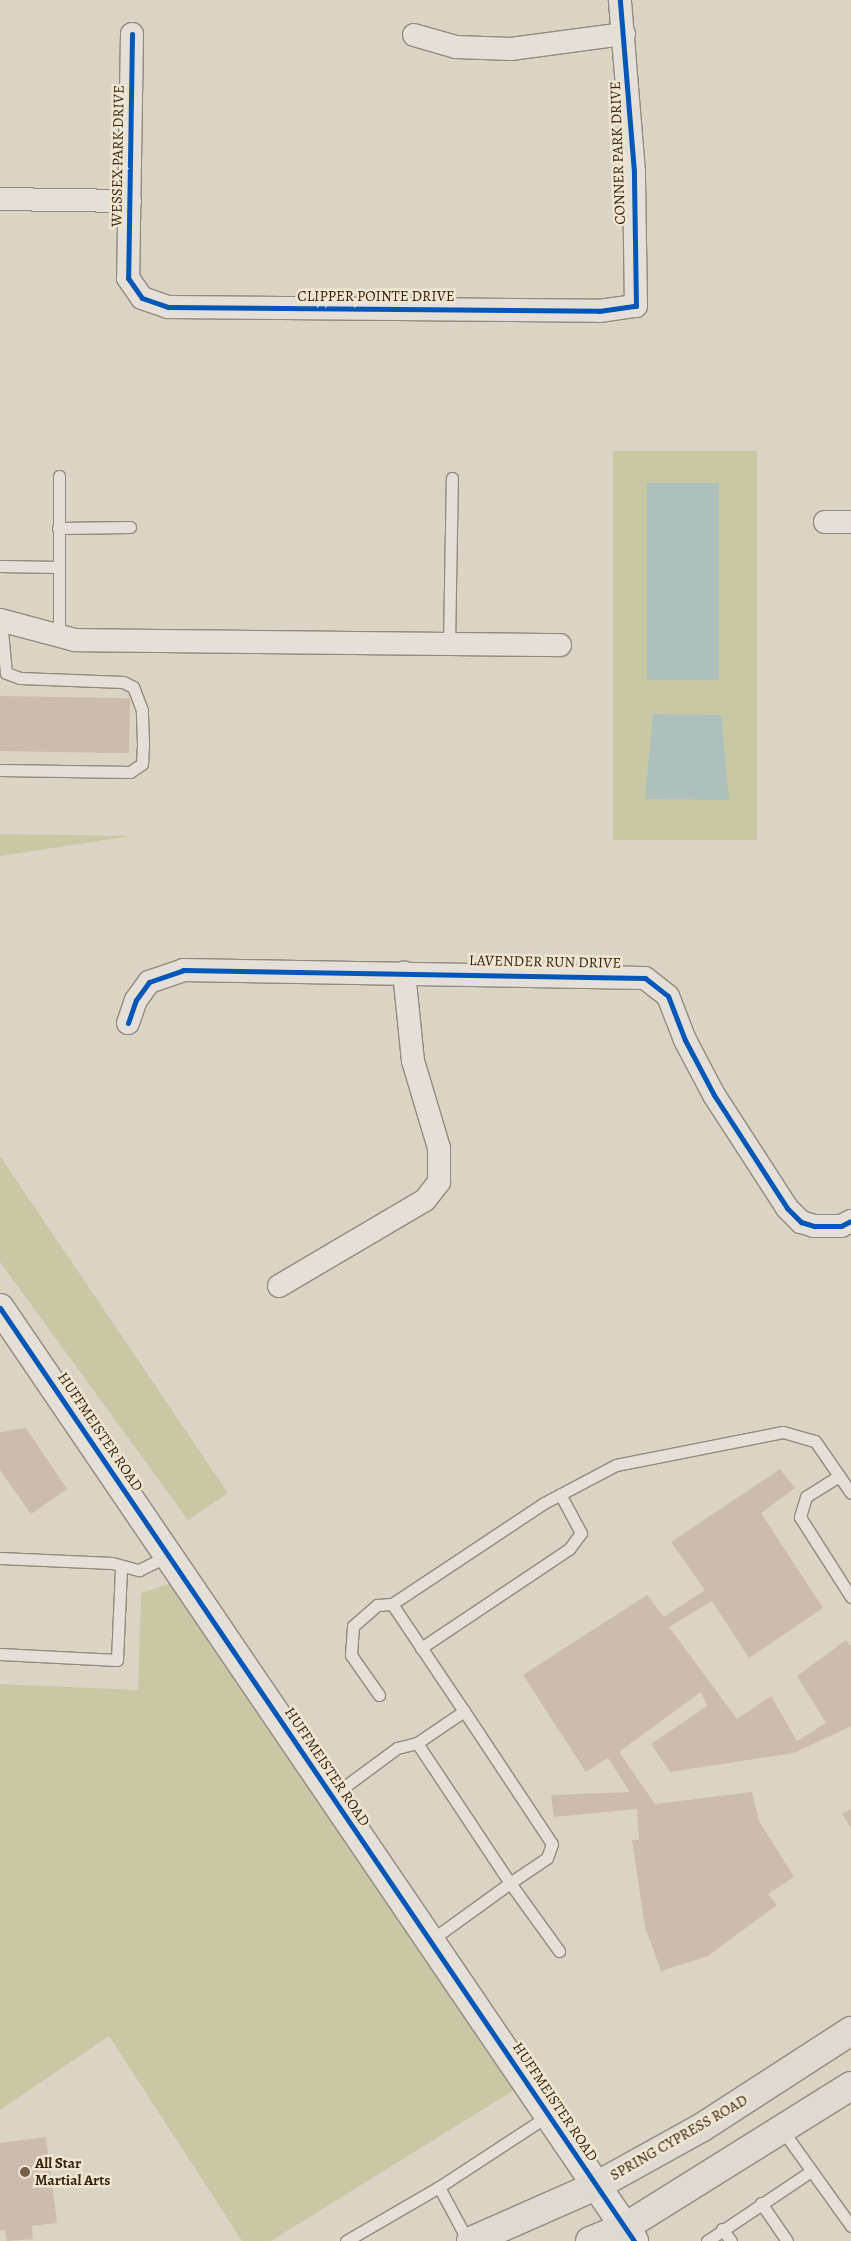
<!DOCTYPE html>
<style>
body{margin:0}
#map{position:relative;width:851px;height:2241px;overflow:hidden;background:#dbd4c4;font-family:Alegreya,serif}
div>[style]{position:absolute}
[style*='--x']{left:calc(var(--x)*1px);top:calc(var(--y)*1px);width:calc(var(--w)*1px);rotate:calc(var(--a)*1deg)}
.green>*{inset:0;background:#c8c8a5;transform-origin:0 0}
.water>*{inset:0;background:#adc0bc;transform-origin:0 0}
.building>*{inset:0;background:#ccbbaf;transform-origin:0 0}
.roads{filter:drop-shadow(1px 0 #918a7e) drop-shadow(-1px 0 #918a7e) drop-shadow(0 1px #918a7e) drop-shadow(0 -1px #918a7e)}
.service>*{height:11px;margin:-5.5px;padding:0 5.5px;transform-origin:5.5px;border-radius:5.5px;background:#e4e0d8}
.minor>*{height:22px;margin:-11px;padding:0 11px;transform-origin:11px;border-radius:11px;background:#e4e0d8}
.tertiary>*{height:28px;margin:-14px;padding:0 14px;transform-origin:14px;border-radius:14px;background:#e4e0d8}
.primary>*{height:28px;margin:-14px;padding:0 14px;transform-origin:14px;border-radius:14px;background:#dedad1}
.cycleway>*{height:5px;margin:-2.5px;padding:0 2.5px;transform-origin:2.5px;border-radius:2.5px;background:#0057b8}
.dots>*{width:14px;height:14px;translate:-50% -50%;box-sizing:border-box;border:2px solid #eee6d2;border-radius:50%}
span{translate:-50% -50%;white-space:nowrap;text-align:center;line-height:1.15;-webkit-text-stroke:5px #eee6d2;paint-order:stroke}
.street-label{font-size:15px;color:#3a2108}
.poi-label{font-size:15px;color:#3a2108;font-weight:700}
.left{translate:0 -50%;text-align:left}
</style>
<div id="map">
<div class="green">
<i style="left:613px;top:451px;width:144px;height:389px"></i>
<i style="clip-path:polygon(0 834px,131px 836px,0 856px)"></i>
<i style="clip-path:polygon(0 1156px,228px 1493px,188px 1520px,0 1262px)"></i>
<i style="clip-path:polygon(171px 1583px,514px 2090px,271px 2241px,242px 2241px,109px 2036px,0 2110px,0 1684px,138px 1690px,141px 1593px)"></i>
</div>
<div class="water">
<i style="left:647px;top:483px;width:72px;height:197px"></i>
<i style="clip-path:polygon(653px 714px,721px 715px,729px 800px,645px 799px)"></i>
</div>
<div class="building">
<i style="left:0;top:696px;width:130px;height:55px;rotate:1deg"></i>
<i style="clip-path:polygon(26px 1428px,67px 1489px,31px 1514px,0 1470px,0 1432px)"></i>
<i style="clip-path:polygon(780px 1469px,795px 1488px,761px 1513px,823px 1608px,749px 1658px,712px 1601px,669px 1627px,737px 1719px,771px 1696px,797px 1741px,826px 1723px,797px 1676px,846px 1640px,851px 1646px,851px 1726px,794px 1753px,670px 1772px,651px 1744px,707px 1706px,701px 1692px,619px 1752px,655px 1804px,752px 1792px,759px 1821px,794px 1877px,768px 1894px,777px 1905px,708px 1956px,661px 1971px,645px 1927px,632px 1840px,639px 1840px,637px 1809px,554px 1817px,551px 1795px,630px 1792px,608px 1758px,586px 1772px,523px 1675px,647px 1595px,664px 1617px,705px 1590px,671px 1542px)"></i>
<i style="clip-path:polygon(851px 1809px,851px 1828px,842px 1814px)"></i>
<i style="clip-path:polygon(46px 2137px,57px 2223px,32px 2226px,33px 2239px,7px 2241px,5px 2230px,0 2231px,0 2143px)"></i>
</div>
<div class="roads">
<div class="service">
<i style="--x:58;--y:528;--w:72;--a:-0.8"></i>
<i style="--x:0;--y:566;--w:58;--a:1"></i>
<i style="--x:59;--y:638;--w:162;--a:-90"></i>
<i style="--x:449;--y:644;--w:166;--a:-89"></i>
<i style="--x:0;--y:770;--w:130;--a:0.9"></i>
<i style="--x:130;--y:772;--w:14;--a:-34"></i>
<i style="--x:142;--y:764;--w:21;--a:-87"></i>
<i style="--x:143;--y:743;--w:33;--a:-92"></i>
<i style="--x:142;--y:710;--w:25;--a:-111"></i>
<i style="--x:133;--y:687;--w:11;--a:-153"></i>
<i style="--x:123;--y:682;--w:103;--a:-177.8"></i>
<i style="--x:20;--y:678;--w:15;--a:-160"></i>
<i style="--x:6;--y:673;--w:53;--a:-95.4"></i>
<i style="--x:839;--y:1476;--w:39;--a:148"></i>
<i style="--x:806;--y:1497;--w:21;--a:107"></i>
<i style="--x:800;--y:1517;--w:95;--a:57.5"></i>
<i style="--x:0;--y:1558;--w:112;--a:2.6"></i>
<i style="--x:112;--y:1563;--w:28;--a:15"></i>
<i style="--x:139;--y:1570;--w:32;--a:-26"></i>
<i style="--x:392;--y:1604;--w:182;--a:-33.6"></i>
<i style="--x:544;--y:1503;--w:81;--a:-27.8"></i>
<i style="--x:616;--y:1465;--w:170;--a:-11.2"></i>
<i style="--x:783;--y:1432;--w:33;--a:16"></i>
<i style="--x:815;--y:1441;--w:63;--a:55.3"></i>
<i style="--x:421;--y:1648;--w:178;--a:-33.8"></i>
<i style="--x:569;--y:1549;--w:20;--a:-53"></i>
<i style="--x:581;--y:1533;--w:44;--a:-118.3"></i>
<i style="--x:0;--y:1654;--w:117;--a:2.9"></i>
<i style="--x:117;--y:1660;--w:93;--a:-87.5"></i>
<i style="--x:379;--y:1695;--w:49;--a:-125"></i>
<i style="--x:351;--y:1655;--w:29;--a:-86"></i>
<i style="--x:353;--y:1626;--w:32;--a:-41"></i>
<i style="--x:377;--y:1605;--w:15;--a:-4"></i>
<i style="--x:392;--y:1604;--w:129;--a:56.1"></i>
<i style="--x:417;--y:1743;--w:57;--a:-34.2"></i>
<i style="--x:464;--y:1711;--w:159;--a:56.5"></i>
<i style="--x:552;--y:1844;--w:15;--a:110"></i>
<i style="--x:547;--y:1858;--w:45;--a:146"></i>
<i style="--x:510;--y:1883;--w:84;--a:54.2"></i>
<i style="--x:332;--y:1796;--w:81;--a:-36.4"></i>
<i style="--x:397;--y:1748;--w:21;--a:-14"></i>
<i style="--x:417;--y:1743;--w:168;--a:56.4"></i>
<i style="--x:510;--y:1883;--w:99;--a:144.1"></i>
<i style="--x:783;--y:2131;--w:117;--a:54.4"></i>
<i style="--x:439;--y:2187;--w:61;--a:61.8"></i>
<i style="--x:761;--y:2203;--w:46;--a:55.6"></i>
<i style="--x:722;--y:2229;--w:15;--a:53"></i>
<i style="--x:346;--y:2241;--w:108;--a:-30.1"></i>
<i style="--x:439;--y:2187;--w:131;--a:-33.2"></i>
<i style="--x:707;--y:2241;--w:125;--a:-33.9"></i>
</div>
<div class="minor">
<i style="--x:132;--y:34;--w:244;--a:90.9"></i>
<i style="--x:128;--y:278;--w:24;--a:55"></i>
<i style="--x:142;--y:298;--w:28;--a:19"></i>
<i style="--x:168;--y:307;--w:431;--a:0.5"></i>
<i style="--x:599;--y:311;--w:37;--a:-8"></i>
<i style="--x:636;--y:306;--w:134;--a:-90.9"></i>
<i style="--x:634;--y:172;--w:173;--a:-94.7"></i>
<i style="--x:414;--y:35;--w:44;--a:15.9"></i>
<i style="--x:456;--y:47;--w:55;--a:2.1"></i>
<i style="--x:511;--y:49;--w:114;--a:-7.6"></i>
<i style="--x:0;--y:199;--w:130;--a:0.9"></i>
<i style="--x:825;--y:522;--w:26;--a:0"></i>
<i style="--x:0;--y:620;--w:78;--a:14.9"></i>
<i style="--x:75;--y:640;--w:485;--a:0.6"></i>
<i style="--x:128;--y:1023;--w:24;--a:-71"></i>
<i style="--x:136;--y:1000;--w:22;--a:-54"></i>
<i style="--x:149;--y:982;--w:36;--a:-19"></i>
<i style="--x:183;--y:970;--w:462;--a:1"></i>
<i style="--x:645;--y:978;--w:29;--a:38"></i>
<i style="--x:668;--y:996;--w:47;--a:68.9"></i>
<i style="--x:685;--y:1040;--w:62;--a:62.2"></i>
<i style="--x:714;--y:1095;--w:135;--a:57.1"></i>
<i style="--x:787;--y:1208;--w:20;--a:45"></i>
<i style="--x:801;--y:1222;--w:14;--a:17"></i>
<i style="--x:814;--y:1226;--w:27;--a:0"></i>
<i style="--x:841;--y:1226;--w:11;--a:-27"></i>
<i style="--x:279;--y:1286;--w:169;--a:-30.5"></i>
<i style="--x:425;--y:1200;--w:23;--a:-52"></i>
<i style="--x:439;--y:1182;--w:34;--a:-90"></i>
<i style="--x:439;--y:1148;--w:91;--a:-106.6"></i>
<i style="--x:413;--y:1061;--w:89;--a:-95.8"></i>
</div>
<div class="tertiary">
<i style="--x:0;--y:1308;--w:1128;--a:55.8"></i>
</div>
<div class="primary">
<i style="--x:471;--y:2241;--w:139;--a:-23.8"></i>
<i style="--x:598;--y:2185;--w:118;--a:-29"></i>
<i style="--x:701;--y:2128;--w:179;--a:-32.9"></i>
<i style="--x:590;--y:2241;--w:38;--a:-22"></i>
<i style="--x:625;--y:2227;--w:266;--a:-32"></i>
</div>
</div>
<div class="cycleway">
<i style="--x:132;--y:34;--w:244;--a:90.9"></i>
<i style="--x:128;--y:278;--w:24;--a:55"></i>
<i style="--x:142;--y:298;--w:28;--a:19"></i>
<i style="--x:168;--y:307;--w:431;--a:0.5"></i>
<i style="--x:599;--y:311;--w:37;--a:-8"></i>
<i style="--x:636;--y:306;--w:134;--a:-90.9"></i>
<i style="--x:634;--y:172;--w:173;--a:-94.7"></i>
<i style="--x:128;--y:1023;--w:24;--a:-71"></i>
<i style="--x:136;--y:1000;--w:22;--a:-54"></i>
<i style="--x:149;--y:982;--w:36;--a:-19"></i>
<i style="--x:183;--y:970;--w:462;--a:1"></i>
<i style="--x:645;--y:978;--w:29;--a:38"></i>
<i style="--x:668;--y:996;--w:47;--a:68.9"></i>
<i style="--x:685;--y:1040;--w:62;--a:62.2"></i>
<i style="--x:714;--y:1095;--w:135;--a:57.1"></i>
<i style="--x:787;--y:1208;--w:20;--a:45"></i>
<i style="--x:801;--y:1222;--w:14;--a:17"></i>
<i style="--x:814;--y:1226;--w:27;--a:0"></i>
<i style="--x:841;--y:1226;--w:11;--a:-27"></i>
<i style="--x:0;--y:1308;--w:1128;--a:55.8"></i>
</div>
<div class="dots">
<i style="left:25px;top:2172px;background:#72604a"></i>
</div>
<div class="street-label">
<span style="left:618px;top:153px;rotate:-92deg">CONNER PARK DRIVE</span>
<span style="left:118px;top:156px;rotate:-89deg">WESSEX PARK DRIVE</span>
<span style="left:376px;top:297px">CLIPPER POINTE DRIVE</span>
<span style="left:545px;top:962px;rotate:1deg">LAVENDER RUN DRIVE</span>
<span style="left:100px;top:1432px;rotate:56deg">HUFFMEISTER ROAD</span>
<span style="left:327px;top:1767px;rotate:56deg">HUFFMEISTER ROAD</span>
<span style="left:555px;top:2102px;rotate:56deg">HUFFMEISTER ROAD</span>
<span style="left:679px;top:2138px;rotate:-30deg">SPRING CYPRESS ROAD</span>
</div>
<div class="poi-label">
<span class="left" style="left:35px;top:2172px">All Star<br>Martial Arts</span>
</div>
</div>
